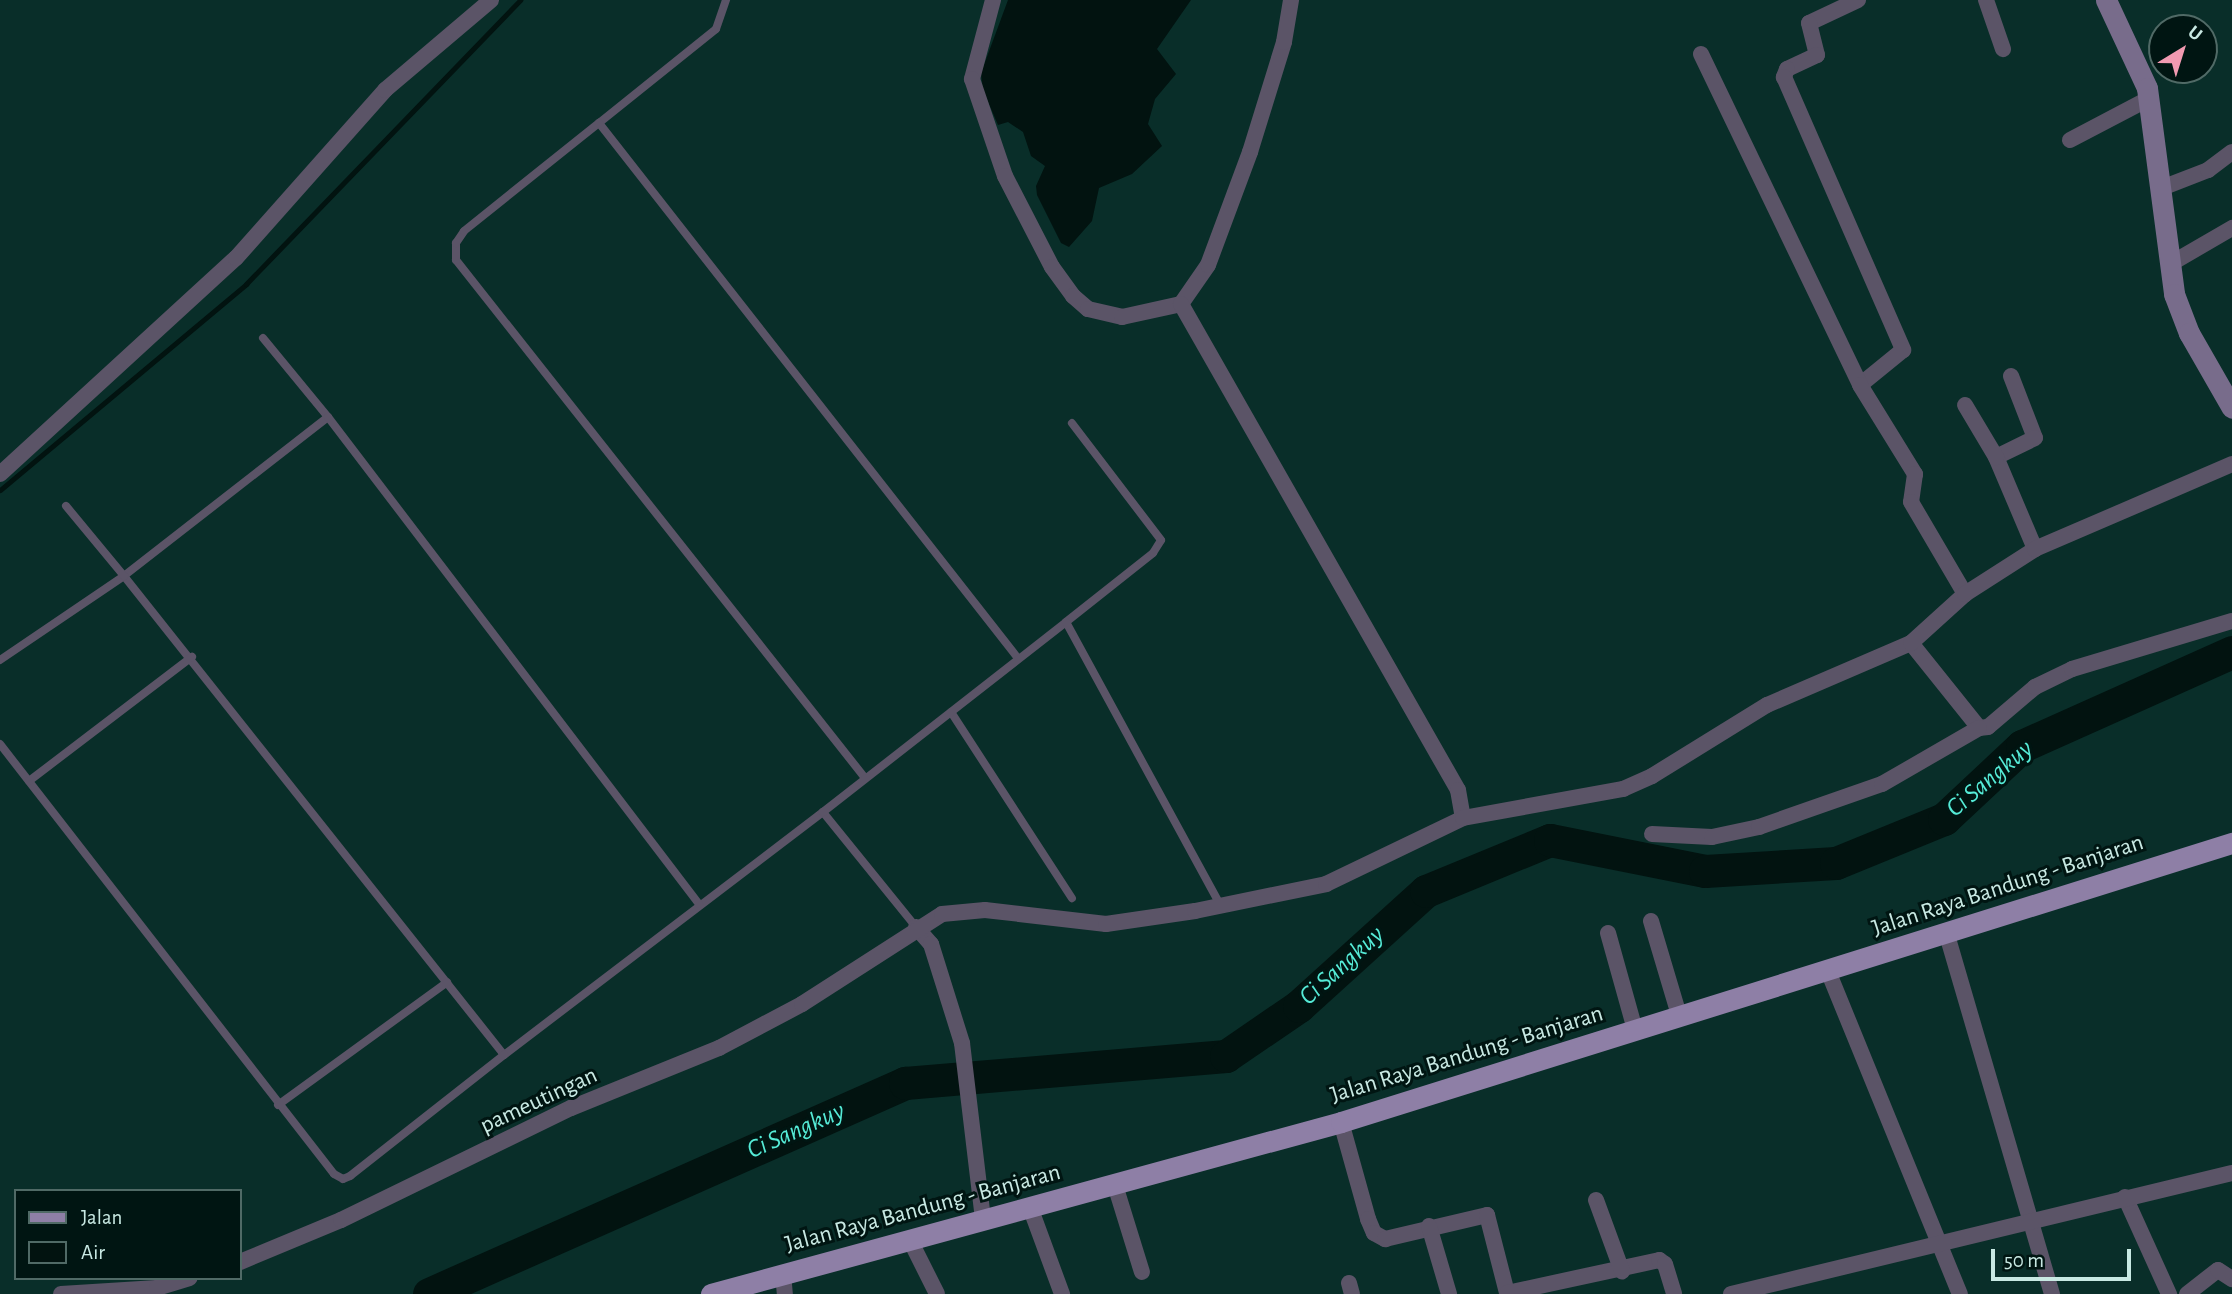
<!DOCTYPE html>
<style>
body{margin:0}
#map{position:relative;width:2232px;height:1294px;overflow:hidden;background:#092e29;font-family:"Alegreya Sans",sans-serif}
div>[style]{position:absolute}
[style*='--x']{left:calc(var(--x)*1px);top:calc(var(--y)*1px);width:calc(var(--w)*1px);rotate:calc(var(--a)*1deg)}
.water>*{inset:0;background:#021310}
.stream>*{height:5px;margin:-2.5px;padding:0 2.5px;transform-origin:2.5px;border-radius:2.5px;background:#021310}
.river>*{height:33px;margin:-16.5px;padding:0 16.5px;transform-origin:16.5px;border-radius:16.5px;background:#021310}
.lane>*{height:8px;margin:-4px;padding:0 4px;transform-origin:4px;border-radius:4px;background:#5b5467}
.street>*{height:16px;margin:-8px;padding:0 8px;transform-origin:8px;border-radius:8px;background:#5b5467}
.secondary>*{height:21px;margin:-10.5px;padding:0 10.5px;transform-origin:10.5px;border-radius:10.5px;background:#786c8b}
.primary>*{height:21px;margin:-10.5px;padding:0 10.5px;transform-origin:10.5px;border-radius:10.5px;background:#8e7fa6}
span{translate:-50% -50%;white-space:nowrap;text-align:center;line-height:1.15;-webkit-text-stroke:6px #001512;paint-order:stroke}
.street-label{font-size:24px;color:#c8e9e3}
.water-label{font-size:26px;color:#55ebd7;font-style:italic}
.legend{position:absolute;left:14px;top:1189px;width:228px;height:91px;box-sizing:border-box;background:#001512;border:2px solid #506a66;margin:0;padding:9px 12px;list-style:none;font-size:21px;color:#c8e9e3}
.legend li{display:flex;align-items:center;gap:14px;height:35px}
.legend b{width:35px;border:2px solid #506a66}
.north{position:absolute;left:2148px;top:14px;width:70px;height:70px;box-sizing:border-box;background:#001512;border:2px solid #506a66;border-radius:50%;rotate:38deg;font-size:19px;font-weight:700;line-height:28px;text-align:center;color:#c8e9e3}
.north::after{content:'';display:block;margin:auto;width:24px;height:32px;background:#f19ab1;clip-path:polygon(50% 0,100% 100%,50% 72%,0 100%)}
.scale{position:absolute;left:1991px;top:1249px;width:140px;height:32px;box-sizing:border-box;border:4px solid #c8e9e3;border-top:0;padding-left:9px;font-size:21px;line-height:24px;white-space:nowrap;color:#c8e9e3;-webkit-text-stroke:5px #001512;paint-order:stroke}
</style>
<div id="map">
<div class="water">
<i style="clip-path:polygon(1008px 0,1191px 0,1157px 49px,1176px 74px,1155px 99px,1148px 124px,1162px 146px,1132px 174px,1099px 188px,1092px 221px,1069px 247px,1061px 243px,1037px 195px,1036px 186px,1045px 166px,1031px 156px,1023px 132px,1008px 122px,998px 125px,983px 90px,981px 73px)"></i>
</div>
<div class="stream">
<i style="--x:0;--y:490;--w:321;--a:-39.9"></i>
<i style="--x:246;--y:284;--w:395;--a:-46"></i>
</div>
<div class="river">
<i style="--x:429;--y:1294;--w:521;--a:-23.91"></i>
<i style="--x:905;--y:1083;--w:322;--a:-4.8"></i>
<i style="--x:1226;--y:1056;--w:88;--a:-34.4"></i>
<i style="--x:1299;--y:1006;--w:171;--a:-42.2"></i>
<i style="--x:1426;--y:891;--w:134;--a:-22.4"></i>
<i style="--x:1550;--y:840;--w:158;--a:11.3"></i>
<i style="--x:1705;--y:871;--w:131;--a:-3.5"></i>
<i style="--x:1836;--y:863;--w:117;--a:-22.2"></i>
<i style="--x:1944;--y:819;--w:107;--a:-43.1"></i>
<i style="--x:2022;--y:746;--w:230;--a:-24.1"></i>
</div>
<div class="lane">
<i style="--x:599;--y:123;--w:150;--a:-38.8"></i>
<i style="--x:716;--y:29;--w:31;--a:-71"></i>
<i style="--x:263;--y:338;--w:102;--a:50.6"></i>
<i style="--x:328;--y:417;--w:259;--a:142.1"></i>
<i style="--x:124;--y:576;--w:611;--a:51.57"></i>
<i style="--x:504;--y:1055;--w:401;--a:-37.3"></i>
<i style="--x:328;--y:417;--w:612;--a:52.7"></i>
<i style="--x:1066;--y:622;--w:111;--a:-38.4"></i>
<i style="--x:1153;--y:553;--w:15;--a:-58"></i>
<i style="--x:1161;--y:540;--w:147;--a:-127.3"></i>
<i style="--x:0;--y:660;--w:150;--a:-34.1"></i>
<i style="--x:124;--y:576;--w:91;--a:-129.6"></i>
<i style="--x:951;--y:712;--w:222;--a:57"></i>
<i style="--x:0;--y:744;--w:544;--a:52.16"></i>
<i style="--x:334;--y:1174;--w:10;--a:29"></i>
<i style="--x:343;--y:1179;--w:8;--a:-23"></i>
<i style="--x:350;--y:1176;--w:196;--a:-38.2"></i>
<i style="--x:865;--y:778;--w:660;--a:-128.29"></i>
<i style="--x:456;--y:260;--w:17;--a:-90"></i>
<i style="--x:456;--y:243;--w:14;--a:-56"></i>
<i style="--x:464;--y:231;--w:173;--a:-38.7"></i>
<i style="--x:599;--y:123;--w:678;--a:51.95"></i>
<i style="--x:29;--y:781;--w:205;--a:-37.3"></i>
<i style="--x:916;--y:927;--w:148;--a:-129"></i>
<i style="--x:823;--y:812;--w:308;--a:-38"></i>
<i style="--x:1066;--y:622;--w:324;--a:61.4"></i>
<i style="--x:278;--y:1105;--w:209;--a:-36"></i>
</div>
<div class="street">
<i style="--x:993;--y:0;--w:82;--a:104.9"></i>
<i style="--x:972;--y:79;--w:102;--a:71.2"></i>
<i style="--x:1005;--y:176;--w:102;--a:62.7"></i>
<i style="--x:1052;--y:267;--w:36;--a:54"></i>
<i style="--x:1073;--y:296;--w:20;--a:41"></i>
<i style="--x:1088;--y:309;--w:35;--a:13"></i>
<i style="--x:1122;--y:317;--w:60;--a:-12.4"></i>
<i style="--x:1181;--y:304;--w:47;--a:-55.3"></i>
<i style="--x:1208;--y:265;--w:121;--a:-69.6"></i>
<i style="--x:1250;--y:152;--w:115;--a:-72.8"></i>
<i style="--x:1284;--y:42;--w:43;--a:-80.5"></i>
<i style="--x:1858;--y:0;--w:54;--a:154.9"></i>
<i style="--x:1809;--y:23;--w:33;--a:76"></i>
<i style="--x:1817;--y:55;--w:33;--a:155"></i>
<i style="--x:1787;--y:69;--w:9;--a:111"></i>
<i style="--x:1784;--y:77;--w:298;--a:66.4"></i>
<i style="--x:1903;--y:350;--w:55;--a:140.9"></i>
<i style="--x:1986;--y:0;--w:52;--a:70.9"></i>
<i style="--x:1701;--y:54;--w:367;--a:64.3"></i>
<i style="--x:1860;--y:385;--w:105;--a:58.3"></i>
<i style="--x:1915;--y:474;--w:28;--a:98"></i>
<i style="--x:1911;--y:502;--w:107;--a:59.6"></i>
<i style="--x:2070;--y:140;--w:88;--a:-27.7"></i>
<i style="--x:2159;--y:189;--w:53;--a:-21.2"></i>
<i style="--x:2208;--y:170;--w:30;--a:-37"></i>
<i style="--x:2170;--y:264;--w:72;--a:-30.1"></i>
<i style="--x:1181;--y:304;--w:559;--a:60.32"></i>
<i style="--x:1458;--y:790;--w:28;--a:80"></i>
<i style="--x:2011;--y:376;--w:66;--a:68.8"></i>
<i style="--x:2035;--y:438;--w:43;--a:154"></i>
<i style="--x:1996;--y:457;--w:100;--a:67"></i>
<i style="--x:1965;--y:405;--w:61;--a:59.2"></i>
<i style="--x:0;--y:474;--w:320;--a:-42.5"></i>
<i style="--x:236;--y:258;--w:225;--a:-48.4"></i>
<i style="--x:385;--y:90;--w:139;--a:-40.3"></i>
<i style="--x:1911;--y:643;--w:109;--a:51.3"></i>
<i style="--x:1979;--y:728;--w:9;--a:-6"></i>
<i style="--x:1988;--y:727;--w:62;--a:-40.4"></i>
<i style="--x:2035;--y:687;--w:41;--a:-25.9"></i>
<i style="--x:2072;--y:669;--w:167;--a:-16.7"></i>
<i style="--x:1652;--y:834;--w:60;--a:2.9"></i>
<i style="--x:1712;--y:837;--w:48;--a:-12"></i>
<i style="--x:1759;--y:827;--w:130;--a:-19.3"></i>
<i style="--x:1882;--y:784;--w:112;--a:-30"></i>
<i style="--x:1651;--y:921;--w:98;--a:73.4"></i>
<i style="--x:916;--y:927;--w:23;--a:49"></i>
<i style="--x:931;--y:944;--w:104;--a:72.6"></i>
<i style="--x:962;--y:1043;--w:178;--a:83.2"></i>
<i style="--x:1608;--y:933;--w:101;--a:74.4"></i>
<i style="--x:1947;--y:935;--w:374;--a:73.7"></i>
<i style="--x:1828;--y:971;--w:349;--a:67.8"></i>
<i style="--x:1341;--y:1122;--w:101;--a:74.4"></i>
<i style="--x:1368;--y:1219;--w:15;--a:67"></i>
<i style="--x:1374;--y:1233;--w:13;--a:29"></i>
<i style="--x:1385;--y:1239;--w:105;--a:-13.2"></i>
<i style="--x:1487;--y:1215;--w:81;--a:75.6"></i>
<i style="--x:1507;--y:1293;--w:156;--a:-12.2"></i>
<i style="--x:1659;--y:1260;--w:7;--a:34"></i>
<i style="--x:1665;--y:1264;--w:31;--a:73"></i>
<i style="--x:1115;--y:1185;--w:91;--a:72.8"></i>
<i style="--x:2125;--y:1197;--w:107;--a:65.6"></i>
<i style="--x:1596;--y:1200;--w:76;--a:69.9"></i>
<i style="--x:1030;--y:1207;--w:93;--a:69.8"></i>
<i style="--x:1429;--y:1226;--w:71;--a:73.6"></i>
<i style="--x:910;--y:1240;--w:60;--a:63.4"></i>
<i style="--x:240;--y:1262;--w:109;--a:-22.6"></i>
<i style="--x:341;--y:1220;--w:256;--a:-26"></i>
<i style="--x:571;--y:1108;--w:160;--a:-22.1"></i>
<i style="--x:719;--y:1048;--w:94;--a:-27.9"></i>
<i style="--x:802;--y:1004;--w:166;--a:-32.7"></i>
<i style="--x:942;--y:914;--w:43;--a:-5.3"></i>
<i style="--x:985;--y:910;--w:122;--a:6.6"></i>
<i style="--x:1106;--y:924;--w:90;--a:-8.3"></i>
<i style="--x:1195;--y:911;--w:134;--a:-11.6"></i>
<i style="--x:1326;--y:884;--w:152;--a:-25.7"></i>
<i style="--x:1463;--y:818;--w:163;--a:-10.3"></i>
<i style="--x:1623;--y:789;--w:32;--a:-24"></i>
<i style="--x:1652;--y:776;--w:135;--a:-31.7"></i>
<i style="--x:1767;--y:705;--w:157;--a:-23.3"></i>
<i style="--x:1911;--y:643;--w:73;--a:-42.2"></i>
<i style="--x:1965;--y:594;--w:83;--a:-32.7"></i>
<i style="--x:2035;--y:549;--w:215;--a:-23.3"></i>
<i style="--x:783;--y:1273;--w:21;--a:85"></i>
<i style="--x:1349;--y:1283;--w:11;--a:75"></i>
<i style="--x:61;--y:1294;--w:96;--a:-3.6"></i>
<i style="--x:157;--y:1288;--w:34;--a:-17"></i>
<i style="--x:1731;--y:1294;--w:515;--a:-13.58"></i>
<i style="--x:2187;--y:1294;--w:39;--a:-38"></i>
<i style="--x:2218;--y:1270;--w:17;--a:33"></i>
</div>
<div class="secondary">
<i style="--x:2106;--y:0;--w:97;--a:65"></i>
<i style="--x:2147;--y:88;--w:208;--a:82.5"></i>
<i style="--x:2174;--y:294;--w:42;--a:69"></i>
<i style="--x:2189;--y:333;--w:86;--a:60.2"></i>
</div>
<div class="primary">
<i style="--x:711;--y:1294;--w:653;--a:-15.27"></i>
<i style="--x:1341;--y:1122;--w:934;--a:-17.39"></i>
</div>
<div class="street-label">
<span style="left:2008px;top:886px;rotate:-18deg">Jalan Raya Bandung - Banjaran</span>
<span style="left:1467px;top:1055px;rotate:-17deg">Jalan Raya Bandung - Banjaran</span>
<span style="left:539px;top:1101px;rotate:-25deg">pameutingan</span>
<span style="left:923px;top:1209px;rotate:-15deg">Jalan Raya Bandung - Banjaran</span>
</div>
<div class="water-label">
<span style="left:1990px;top:779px;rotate:-40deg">Ci Sangkuy</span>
<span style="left:1342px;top:966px;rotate:-42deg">Ci Sangkuy</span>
<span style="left:796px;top:1131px;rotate:-24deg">Ci Sangkuy</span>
</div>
<ul class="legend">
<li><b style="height:9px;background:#8e7fa6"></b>Jalan</li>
<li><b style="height:19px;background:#021310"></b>Air</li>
</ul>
<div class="north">U</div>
<div class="scale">50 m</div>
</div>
